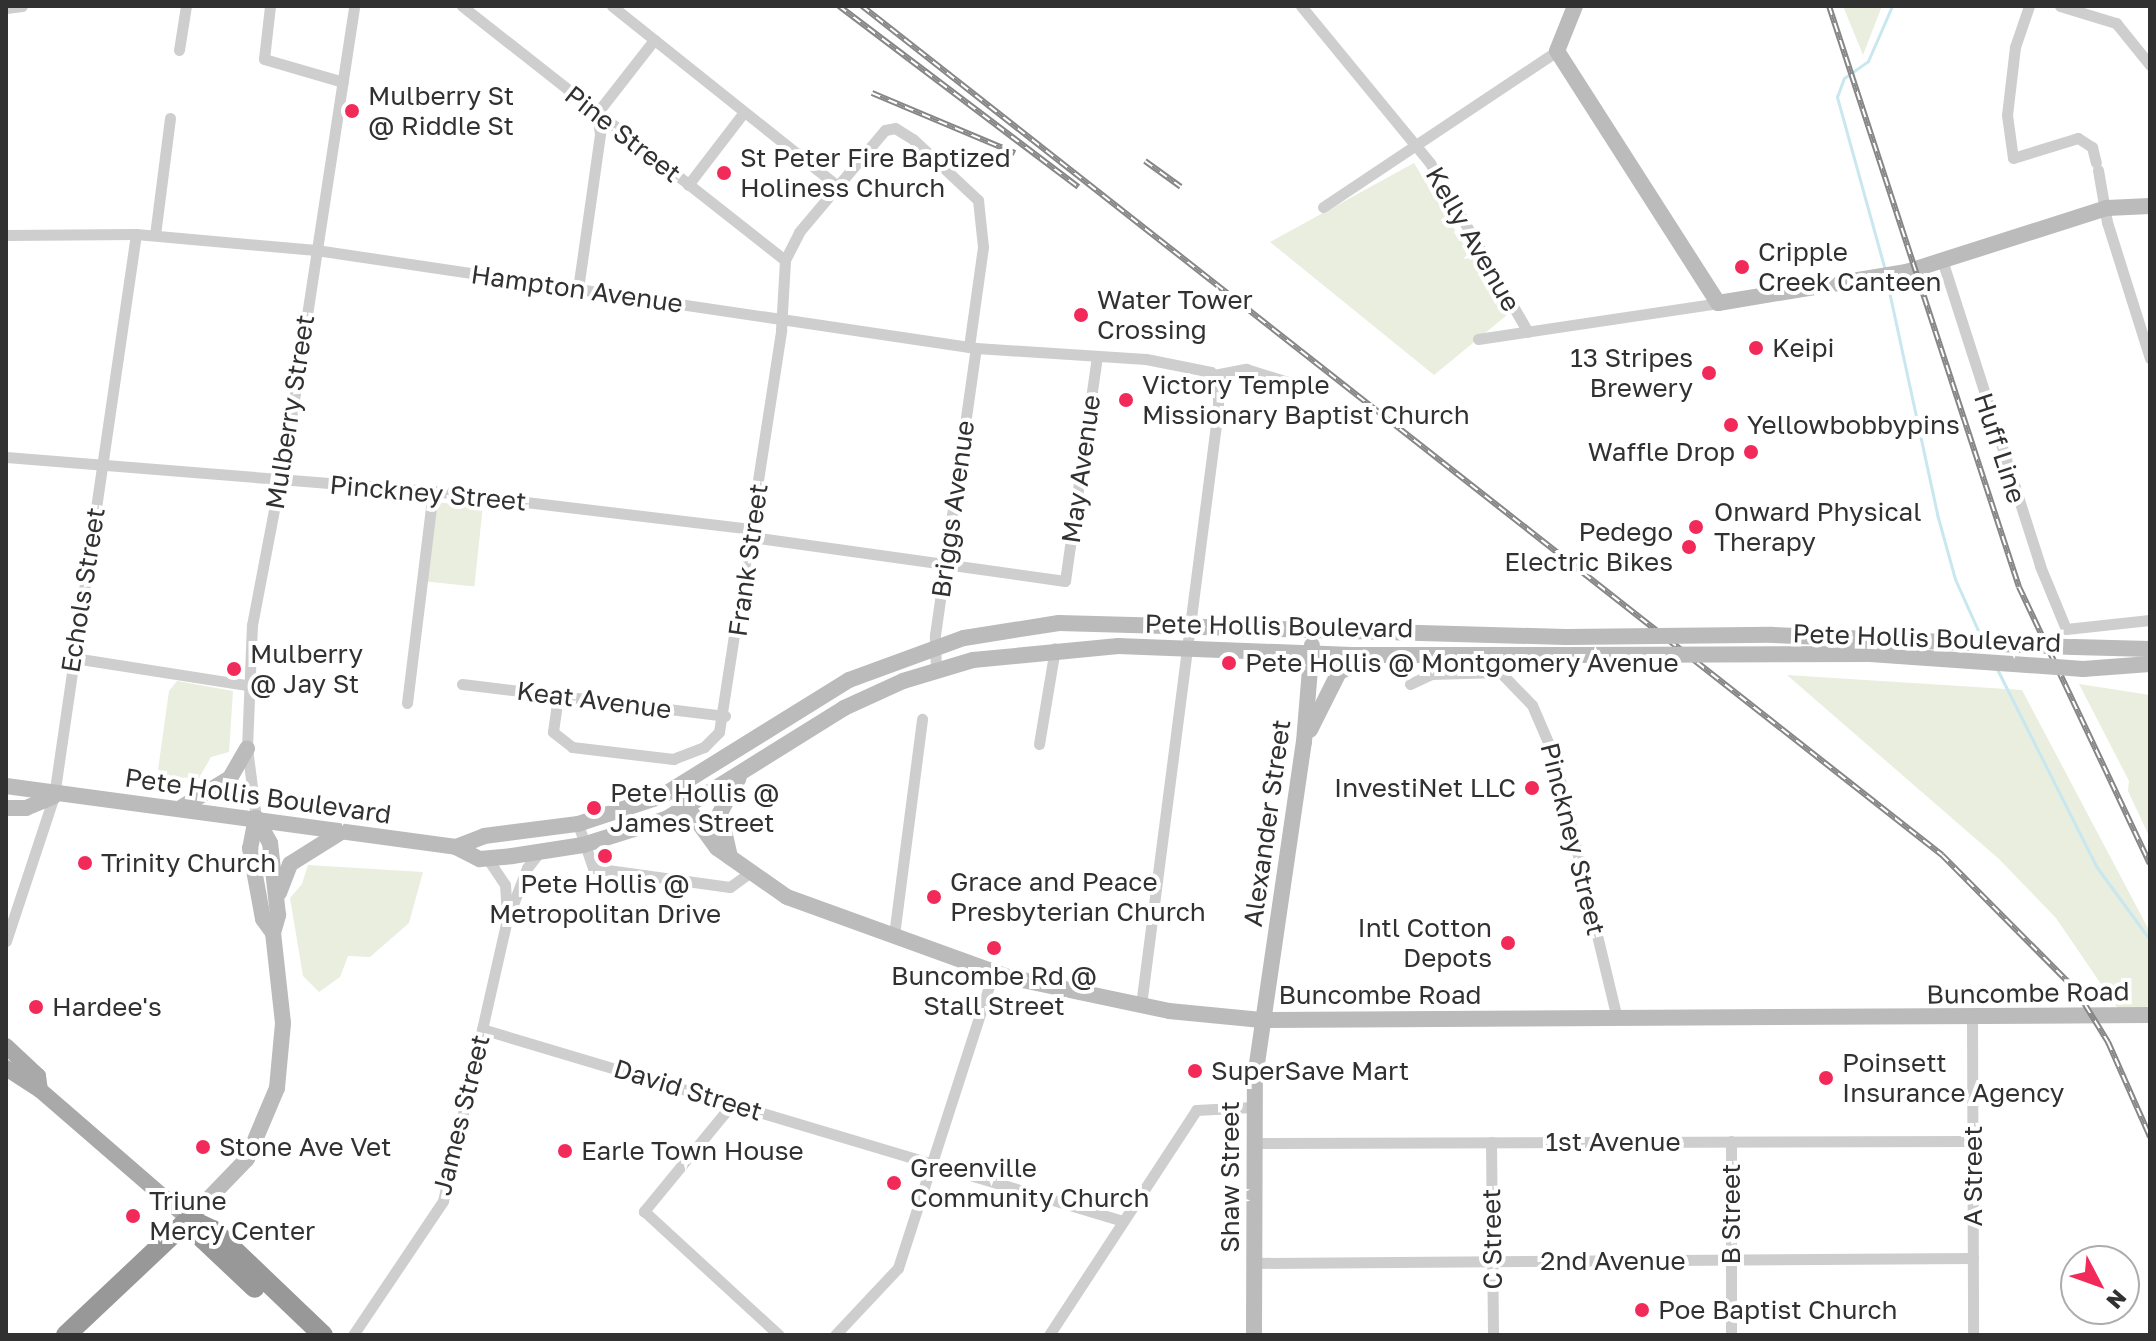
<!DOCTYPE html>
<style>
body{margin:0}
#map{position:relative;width:2156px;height:1341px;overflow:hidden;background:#fff;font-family:"Golos Text",sans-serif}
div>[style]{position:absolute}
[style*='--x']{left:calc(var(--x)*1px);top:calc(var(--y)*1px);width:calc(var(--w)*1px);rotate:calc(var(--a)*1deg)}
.green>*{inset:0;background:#e9eede;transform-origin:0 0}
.stream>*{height:3px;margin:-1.5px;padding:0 1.5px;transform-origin:1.5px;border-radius:1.5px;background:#c9e7ef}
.street>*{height:11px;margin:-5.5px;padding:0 5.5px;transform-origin:5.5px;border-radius:5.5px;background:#cecece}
.secondary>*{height:16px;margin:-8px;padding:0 8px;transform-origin:8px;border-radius:8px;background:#bbb}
.primary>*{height:16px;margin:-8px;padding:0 8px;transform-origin:8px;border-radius:8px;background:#a9a9a9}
.highway>*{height:20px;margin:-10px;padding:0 10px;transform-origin:10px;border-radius:10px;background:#989898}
.rail>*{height:6px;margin-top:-3px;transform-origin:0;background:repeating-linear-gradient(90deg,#fff 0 9px,#868686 0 18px);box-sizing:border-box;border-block:2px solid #868686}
.secondary-bridge>*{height:16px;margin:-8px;padding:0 8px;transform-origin:8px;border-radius:8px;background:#bbb}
.dots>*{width:22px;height:22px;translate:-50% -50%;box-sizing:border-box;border:4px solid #fff;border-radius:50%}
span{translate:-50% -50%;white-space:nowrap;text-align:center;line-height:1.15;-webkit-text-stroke:8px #fff;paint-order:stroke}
.poi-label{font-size:26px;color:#313131}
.left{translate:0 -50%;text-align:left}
.right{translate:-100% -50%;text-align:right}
.street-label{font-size:26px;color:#313131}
.frame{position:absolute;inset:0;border:8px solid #313131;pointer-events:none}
.north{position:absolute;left:2060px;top:1245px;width:80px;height:80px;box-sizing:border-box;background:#fff;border:2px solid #adadad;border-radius:50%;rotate:131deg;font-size:22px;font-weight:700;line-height:32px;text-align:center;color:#313131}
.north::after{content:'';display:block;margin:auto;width:28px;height:36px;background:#f12a59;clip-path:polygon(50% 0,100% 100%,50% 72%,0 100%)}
</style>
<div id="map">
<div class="green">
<i style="clip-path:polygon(1843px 6px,1882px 6px,1863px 55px)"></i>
<i style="clip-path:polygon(1414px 163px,1507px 315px,1434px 375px,1270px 242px)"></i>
<i style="left:435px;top:502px;width:48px;height:80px;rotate:6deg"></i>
<i style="clip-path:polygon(1787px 675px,2022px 690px,2150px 932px,2150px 1006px,2120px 1012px,2056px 918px,1999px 859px)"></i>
<i style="clip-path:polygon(177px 681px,233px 691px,229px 752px,211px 757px,199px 778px,157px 777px,169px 691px)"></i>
<i style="clip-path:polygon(2079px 684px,2150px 695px,2150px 838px,2128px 791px,2129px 781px)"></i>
<i style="clip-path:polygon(308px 865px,423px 872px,409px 923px,370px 957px,348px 956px,340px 977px,319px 992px,303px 976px,290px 898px,302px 884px)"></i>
</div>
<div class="stream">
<i style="--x:1885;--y:270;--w:180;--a:-105.5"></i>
<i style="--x:1837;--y:97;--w:20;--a:-70"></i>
<i style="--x:1844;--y:78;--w:29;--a:-35"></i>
<i style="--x:1868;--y:61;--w:60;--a:-66.4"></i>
<i style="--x:1887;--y:282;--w:237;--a:77.8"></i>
<i style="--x:1937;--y:514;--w:67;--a:74.5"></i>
<i style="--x:1955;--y:579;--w:64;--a:65.9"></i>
<i style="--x:1997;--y:669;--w:220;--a:63.3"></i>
<i style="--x:2096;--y:866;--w:92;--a:53.9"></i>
</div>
<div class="street">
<i style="--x:270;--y:6;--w:53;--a:96.5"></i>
<i style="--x:264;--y:59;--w:82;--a:16.2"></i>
<i style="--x:462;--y:6;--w:411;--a:38.2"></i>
<i style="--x:612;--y:6;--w:287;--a:38.6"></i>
<i style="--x:1301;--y:6;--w:203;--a:50.6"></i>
<i style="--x:1430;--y:163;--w:195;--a:59.9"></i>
<i style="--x:2029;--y:6;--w:43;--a:108.9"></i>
<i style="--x:2015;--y:47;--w:68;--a:96.7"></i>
<i style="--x:2007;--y:115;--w:43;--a:82.1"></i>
<i style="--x:2013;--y:158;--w:68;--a:-17.1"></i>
<i style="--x:2078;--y:138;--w:17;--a:33"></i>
<i style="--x:2092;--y:147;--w:16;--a:76"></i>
<i style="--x:2060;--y:6;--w:59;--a:16.9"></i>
<i style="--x:2116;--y:23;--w:54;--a:51"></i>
<i style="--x:6;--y:8;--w:16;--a:-7"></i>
<i style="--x:179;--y:50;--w:45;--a:-81"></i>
<i style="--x:2098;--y:170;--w:53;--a:80.2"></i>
<i style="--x:2107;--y:222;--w:143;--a:72.5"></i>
<i style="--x:688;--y:185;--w:92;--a:-52.5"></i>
<i style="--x:1323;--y:207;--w:281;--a:-33.7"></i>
<i style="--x:6;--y:235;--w:130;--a:-0.4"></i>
<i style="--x:136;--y:234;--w:181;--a:5.1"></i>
<i style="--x:316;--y:250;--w:667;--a:8.45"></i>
<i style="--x:976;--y:348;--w:170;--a:3.7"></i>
<i style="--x:1146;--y:359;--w:66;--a:11.3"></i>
<i style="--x:1211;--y:372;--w:15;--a:62"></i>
<i style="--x:1218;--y:385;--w:24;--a:90"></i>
<i style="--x:1218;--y:409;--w:601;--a:97.36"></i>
<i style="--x:155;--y:235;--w:118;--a:-82.7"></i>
<i style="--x:1943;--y:263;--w:318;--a:72.2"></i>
<i style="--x:2040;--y:566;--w:68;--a:67.6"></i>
<i style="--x:2066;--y:629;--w:84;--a:-6.1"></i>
<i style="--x:578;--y:289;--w:157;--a:-81.9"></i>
<i style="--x:600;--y:134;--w:21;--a:-98"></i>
<i style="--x:597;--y:113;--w:93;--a:-52"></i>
<i style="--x:1478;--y:339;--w:243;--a:-8.5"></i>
<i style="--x:1214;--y:375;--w:33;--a:-11"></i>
<i style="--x:1246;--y:369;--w:47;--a:17.3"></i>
<i style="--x:6;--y:457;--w:428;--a:4.6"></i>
<i style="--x:433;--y:491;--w:322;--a:6.8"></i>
<i style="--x:752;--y:537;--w:316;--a:8"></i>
<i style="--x:1065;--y:581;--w:227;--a:-81.9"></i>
<i style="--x:74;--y:658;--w:175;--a:8.9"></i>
<i style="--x:936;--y:670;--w:35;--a:-92"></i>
<i style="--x:935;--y:635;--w:290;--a:-81.9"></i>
<i style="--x:462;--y:684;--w:265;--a:6.9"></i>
<i style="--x:1410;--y:684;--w:23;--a:-25"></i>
<i style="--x:1431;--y:674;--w:69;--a:-1.7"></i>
<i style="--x:1500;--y:672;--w:46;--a:45.9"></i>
<i style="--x:1532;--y:705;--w:56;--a:66.7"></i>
<i style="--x:1554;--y:756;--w:269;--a:76.5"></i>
<i style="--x:558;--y:696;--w:36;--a:98"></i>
<i style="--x:553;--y:732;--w:24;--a:38"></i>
<i style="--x:572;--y:747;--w:102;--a:6.8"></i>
<i style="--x:673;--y:759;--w:33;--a:-21"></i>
<i style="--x:704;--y:747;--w:21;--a:-45"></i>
<i style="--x:719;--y:732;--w:407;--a:-81.2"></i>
<i style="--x:781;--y:330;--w:70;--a:-86.7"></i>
<i style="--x:785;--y:260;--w:31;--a:-63"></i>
<i style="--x:799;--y:232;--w:133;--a:-49.9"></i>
<i style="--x:885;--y:130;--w:10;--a:-11"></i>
<i style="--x:895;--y:128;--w:22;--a:32"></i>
<i style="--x:914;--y:140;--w:88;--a:43.2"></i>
<i style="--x:978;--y:200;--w:47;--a:83.9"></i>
<i style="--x:983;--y:247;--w:101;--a:98"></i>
<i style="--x:407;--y:703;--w:214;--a:-83"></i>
<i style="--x:1039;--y:744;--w:97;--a:-80.5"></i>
<i style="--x:256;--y:818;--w:71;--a:-97.3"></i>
<i style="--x:247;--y:748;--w:123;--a:-87.7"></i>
<i style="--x:252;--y:625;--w:203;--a:-79.2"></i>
<i style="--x:290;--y:426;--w:425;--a:-81.3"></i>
<i style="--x:578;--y:824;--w:46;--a:71.2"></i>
<i style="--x:593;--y:868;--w:138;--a:7.9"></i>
<i style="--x:730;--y:887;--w:24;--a:-36"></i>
<i style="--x:487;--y:858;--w:32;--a:56"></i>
<i style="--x:505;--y:885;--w:31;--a:86"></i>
<i style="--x:894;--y:935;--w:218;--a:-82.6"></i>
<i style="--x:6;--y:941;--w:153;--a:-71.7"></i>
<i style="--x:54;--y:796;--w:568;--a:-81.7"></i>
<i style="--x:1972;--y:1017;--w:318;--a:89.8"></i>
<i style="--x:482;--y:1029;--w:669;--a:16.67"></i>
<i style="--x:732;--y:1104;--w:139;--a:129.4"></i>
<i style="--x:644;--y:1211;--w:183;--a:42.6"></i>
<i style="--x:1731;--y:1141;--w:194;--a:90"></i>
<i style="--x:1491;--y:1142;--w:193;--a:89.4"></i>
<i style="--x:1253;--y:1143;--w:720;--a:-0.16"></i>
<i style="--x:1253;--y:1263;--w:720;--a:-0.4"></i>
<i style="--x:353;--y:1335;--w:161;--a:-56.1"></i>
<i style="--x:443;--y:1201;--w:288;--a:-77.2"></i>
<i style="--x:507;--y:920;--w:56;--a:-69"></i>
<i style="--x:527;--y:868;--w:18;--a:-52"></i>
<i style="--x:835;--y:1335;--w:92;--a:-46.8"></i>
<i style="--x:898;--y:1268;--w:312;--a:-72.1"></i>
<i style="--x:1049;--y:1335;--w:269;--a:-56.8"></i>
<i style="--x:1196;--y:1110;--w:57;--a:-3"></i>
</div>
<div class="secondary">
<i style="--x:1575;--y:6;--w:48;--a:111.8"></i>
<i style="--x:1557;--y:51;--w:299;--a:57.4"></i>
<i style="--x:1718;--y:303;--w:191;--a:-9.4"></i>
<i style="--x:1906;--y:272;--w:211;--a:-17.7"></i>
<i style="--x:2107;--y:208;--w:43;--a:-2.7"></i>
<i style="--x:2074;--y:647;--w:76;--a:1.5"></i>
<i style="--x:2083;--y:669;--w:67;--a:-4.3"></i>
<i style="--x:1310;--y:730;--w:65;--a:-63.4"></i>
<i style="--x:1339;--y:672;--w:35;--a:-25"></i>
<i style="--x:6;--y:786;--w:454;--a:7.7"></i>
<i style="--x:456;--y:847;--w:27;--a:27"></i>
<i style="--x:480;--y:859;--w:32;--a:-5"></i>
<i style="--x:512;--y:856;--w:72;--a:-8.8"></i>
<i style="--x:583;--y:845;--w:87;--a:-17.4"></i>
<i style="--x:666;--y:819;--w:210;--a:-31.9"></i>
<i style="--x:844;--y:708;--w:65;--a:-24.6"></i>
<i style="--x:903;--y:681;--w:73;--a:-16.7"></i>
<i style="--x:973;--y:660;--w:146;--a:-5.5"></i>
<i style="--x:1118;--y:646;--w:234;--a:2.2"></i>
<i style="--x:1352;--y:655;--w:228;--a:0"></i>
<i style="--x:674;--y:789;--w:73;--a:53.9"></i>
<i style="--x:717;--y:848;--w:85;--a:35"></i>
<i style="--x:787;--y:897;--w:235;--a:19.9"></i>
<i style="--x:1008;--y:977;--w:165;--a:11.9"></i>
<i style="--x:1169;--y:1011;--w:93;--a:5.5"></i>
<i style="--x:1262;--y:1020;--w:888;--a:-0.32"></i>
<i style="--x:182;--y:807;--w:56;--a:-31.1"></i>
<i style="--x:230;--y:778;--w:34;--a:-60"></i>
<i style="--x:6;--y:808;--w:20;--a:0"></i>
<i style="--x:26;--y:808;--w:30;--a:-23"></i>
<i style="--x:256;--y:818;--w:31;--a:101"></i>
<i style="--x:250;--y:848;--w:72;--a:79.6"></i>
<i style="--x:263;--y:919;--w:17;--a:54"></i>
<i style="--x:456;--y:847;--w:30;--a:-21"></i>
<i style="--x:484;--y:836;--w:95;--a:-7.3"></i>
<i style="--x:578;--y:824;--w:89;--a:-18.4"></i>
<i style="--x:662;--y:796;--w:220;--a:-31.8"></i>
<i style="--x:849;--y:680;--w:122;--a:-20.1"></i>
<i style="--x:964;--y:638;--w:96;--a:-9"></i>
<i style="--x:1059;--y:623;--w:507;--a:1.58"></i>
<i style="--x:730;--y:857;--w:45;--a:-102.8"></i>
<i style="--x:720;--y:813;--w:40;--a:-62"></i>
<i style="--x:279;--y:893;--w:31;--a:-69"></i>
<i style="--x:290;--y:864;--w:60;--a:-32.1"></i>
<i style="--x:189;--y:1219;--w:83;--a:-46"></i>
<i style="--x:247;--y:1159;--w:77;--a:-67.1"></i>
<i style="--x:277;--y:1088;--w:65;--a:-84.7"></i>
<i style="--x:283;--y:1023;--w:91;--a:-96.3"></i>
<i style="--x:273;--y:933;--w:19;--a:-74"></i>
<i style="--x:278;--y:915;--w:72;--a:-96.3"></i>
<i style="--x:270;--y:843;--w:29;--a:-119"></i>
<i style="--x:1254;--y:1335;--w:258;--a:-89.8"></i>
<i style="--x:1255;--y:1077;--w:339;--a:-81.7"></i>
<i style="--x:1304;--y:742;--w:97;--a:-85.3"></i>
</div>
<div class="primary">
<i style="--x:6;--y:1046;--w:44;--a:43.2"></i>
<i style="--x:38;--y:1076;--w:14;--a:82"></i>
<i style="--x:6;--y:1068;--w:40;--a:32.9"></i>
<i style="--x:40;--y:1090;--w:197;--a:40.9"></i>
</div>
<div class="highway">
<i style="--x:189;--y:1219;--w:26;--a:25"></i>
<i style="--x:213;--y:1230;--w:152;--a:43.7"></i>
<i style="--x:189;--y:1219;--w:24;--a:55"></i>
<i style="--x:203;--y:1239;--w:71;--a:43.3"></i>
<i style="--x:66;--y:1335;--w:169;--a:-43.3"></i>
</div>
<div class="rail">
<i style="--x:839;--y:6;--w:300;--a:37.1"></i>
<i style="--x:862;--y:6;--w:1374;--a:38.17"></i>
<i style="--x:1942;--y:855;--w:190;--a:45.2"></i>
<i style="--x:2076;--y:990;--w:61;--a:58.4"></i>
<i style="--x:2108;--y:1042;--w:104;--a:66.1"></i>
<i style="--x:1829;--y:6;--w:611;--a:71.89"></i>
<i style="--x:2019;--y:587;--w:306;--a:64.7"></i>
<i style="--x:872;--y:93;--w:155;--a:22.8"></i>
<i style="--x:1145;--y:161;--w:44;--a:35.8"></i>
</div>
<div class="secondary-bridge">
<i style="--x:1566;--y:637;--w:206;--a:-0.6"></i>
<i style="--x:1772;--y:635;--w:302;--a:2.3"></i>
<i style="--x:1580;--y:655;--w:290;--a:-0.2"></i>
<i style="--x:1870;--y:654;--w:214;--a:4"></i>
</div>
<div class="dots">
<i style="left:352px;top:111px;background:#f12a59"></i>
<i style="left:724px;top:173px;background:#f12a59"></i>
<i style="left:1742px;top:267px;background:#f12a59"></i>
<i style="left:1081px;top:315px;background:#f12a59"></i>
<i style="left:1756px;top:348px;background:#f12a59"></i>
<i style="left:1709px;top:373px;background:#f12a59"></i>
<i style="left:1126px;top:400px;background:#f12a59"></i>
<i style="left:1731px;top:425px;background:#f12a59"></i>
<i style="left:1751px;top:452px;background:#f12a59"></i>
<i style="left:1696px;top:527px;background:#f12a59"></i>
<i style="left:1689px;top:547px;background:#f12a59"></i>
<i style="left:1229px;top:663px;background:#f12a59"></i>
<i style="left:234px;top:669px;background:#f12a59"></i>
<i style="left:1532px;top:788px;background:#f12a59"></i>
<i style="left:594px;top:808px;background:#f12a59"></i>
<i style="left:605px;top:856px;background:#f12a59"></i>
<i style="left:85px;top:863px;background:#f12a59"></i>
<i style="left:934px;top:897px;background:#f12a59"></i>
<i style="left:1508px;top:943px;background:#f12a59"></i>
<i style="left:994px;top:948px;background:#f12a59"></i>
<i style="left:36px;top:1007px;background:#f12a59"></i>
<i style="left:1195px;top:1071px;background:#f12a59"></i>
<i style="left:1826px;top:1078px;background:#f12a59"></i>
<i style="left:203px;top:1147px;background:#f12a59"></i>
<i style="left:565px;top:1151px;background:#f12a59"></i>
<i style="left:894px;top:1183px;background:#f12a59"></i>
<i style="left:133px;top:1216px;background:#f12a59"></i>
<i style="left:1642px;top:1310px;background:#f12a59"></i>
</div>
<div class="poi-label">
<span class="left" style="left:368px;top:111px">Mulberry St<br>@ Riddle St</span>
<span class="left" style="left:740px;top:173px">St Peter Fire Baptized<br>Holiness Church</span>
<span class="left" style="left:1758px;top:267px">Cripple<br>Creek Canteen</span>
<span class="left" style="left:1097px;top:315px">Water Tower<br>Crossing</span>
<span class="left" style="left:1772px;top:348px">Keipi</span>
<span class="right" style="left:1693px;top:373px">13 Stripes<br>Brewery</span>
<span class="left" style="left:1142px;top:400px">Victory Temple<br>Missionary Baptist Church</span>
<span class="left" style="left:1747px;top:425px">Yellowbobbypins</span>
<span class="right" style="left:1735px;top:452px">Waffle Drop</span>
<span class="left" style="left:1714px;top:527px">Onward Physical<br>Therapy</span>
<span class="right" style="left:1673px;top:547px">Pedego<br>Electric Bikes</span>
<span class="left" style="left:250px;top:669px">Mulberry<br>@ Jay St</span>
<span class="left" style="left:1245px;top:663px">Pete Hollis @ Montgomery Avenue</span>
<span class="right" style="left:1516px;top:788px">InvestiNet LLC</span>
<span class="left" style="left:610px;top:808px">Pete Hollis @<br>James Street</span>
<span class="left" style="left:101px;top:863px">Trinity Church</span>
<span class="left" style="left:950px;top:897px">Grace and Peace<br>Presbyterian Church</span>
<span style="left:605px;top:899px">Pete Hollis @<br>Metropolitan Drive</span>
<span class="right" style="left:1492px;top:943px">Intl Cotton<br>Depots</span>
<span style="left:994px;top:991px">Buncombe Rd @<br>Stall Street</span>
<span class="left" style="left:52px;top:1007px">Hardee's</span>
<span class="left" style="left:1842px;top:1078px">Poinsett<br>Insurance Agency</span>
<span class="left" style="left:1211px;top:1071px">SuperSave Mart</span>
<span class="left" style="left:219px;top:1147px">Stone Ave Vet</span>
<span class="left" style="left:581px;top:1151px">Earle Town House</span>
<span class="left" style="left:910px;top:1183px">Greenville<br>Community Church</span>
<span class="left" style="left:149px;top:1216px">Triune<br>Mercy Center</span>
<span class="left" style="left:1658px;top:1310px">Poe Baptist Church</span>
</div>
<div class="street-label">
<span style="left:623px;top:134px;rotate:38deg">Pine Street</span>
<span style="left:1473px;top:239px;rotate:60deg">Kelly Avenue</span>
<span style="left:577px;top:289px;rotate:8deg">Hampton Avenue</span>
<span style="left:290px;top:412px;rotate:-81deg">Mulberry Street</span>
<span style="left:2000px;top:448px;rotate:72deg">Huff Line</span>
<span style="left:1081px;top:469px;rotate:-82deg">May Avenue</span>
<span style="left:428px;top:493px;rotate:5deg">Pinckney Street</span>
<span style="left:953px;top:509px;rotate:-82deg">Briggs Avenue</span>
<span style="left:748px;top:560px;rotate:-82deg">Frank Street</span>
<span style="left:83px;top:590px;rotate:-81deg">Echols Street</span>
<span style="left:1279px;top:626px;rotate:1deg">Pete Hollis Boulevard</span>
<span style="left:1927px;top:638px;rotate:2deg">Pete Hollis Boulevard</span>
<span style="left:594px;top:700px;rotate:7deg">Keat Avenue</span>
<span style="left:258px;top:796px;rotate:8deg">Pete Hollis Boulevard</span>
<span style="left:1267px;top:823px;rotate:-82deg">Alexander Street</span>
<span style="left:1573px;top:839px;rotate:76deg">Pinckney Street</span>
<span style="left:2028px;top:993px;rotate:-1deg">Buncombe Road</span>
<span style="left:1380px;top:995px">Buncombe Road</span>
<span style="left:688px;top:1090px;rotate:17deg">David Street</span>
<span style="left:461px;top:1115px;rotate:-76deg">James Street</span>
<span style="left:1613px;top:1142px">1st Avenue</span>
<span style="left:1973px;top:1176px;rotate:-90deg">A Street</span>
<span style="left:1230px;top:1177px;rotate:-90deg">Shaw Street</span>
<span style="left:1731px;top:1214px;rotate:-90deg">B Street</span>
<span style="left:1492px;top:1239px;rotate:-91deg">C Street</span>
<span style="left:1613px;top:1261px">2nd Avenue</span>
</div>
<div class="frame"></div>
<div class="north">N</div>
</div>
